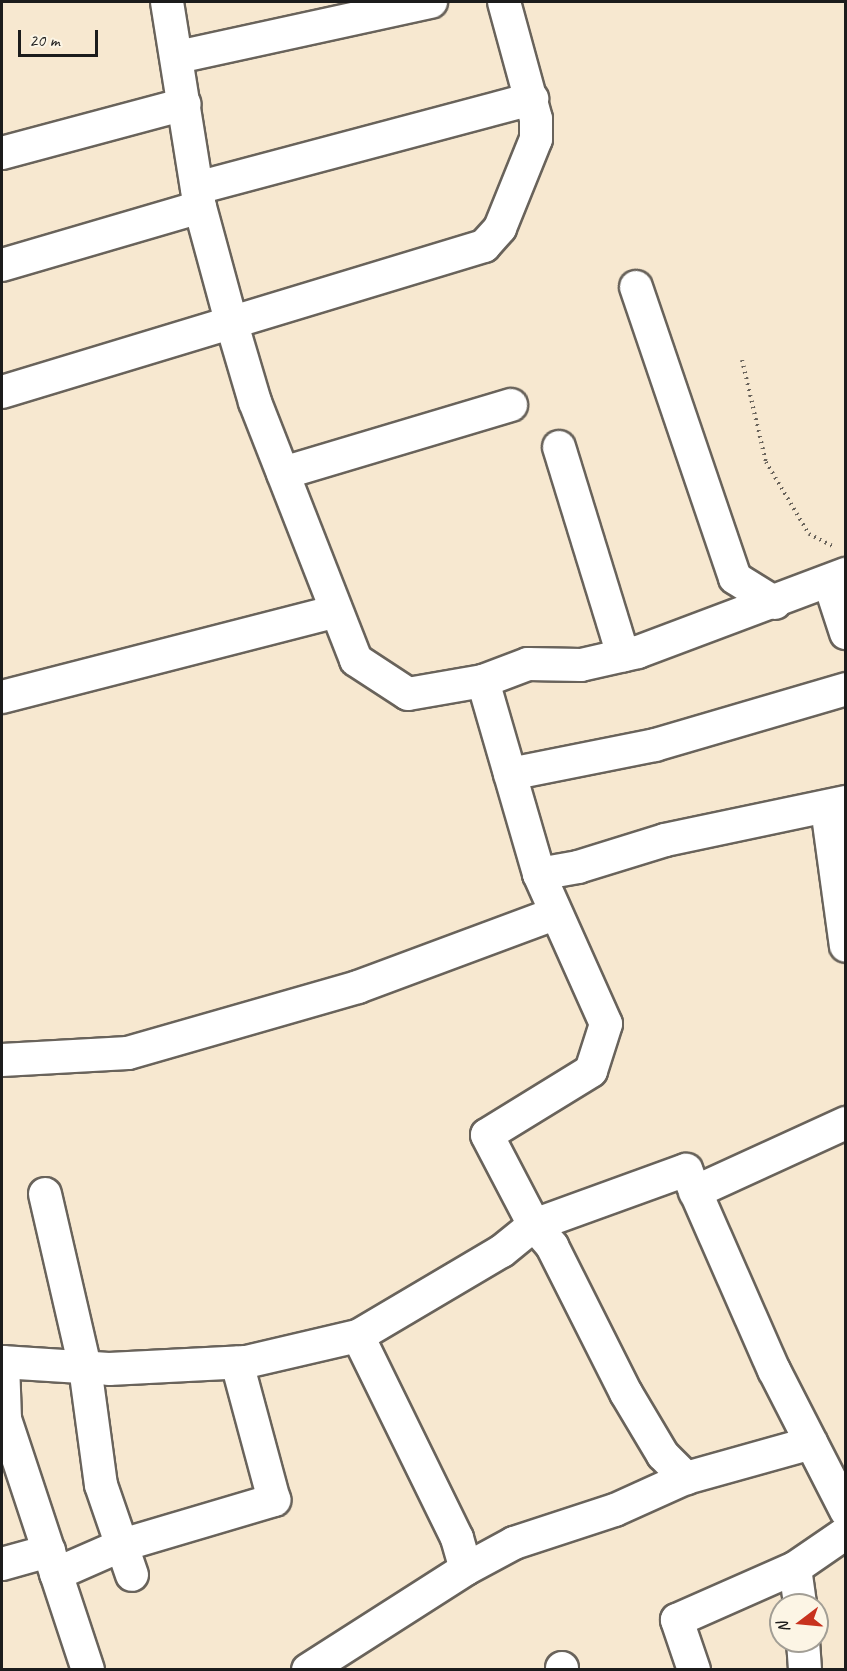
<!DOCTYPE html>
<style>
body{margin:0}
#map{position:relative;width:847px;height:1671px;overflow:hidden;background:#f7e8d0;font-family:Caveat,sans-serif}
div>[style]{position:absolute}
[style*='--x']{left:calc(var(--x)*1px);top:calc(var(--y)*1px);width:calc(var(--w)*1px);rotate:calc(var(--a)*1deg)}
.path>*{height:4px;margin-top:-2px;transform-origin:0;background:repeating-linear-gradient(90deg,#69635b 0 1.5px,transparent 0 6px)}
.roads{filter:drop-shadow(2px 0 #69635b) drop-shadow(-2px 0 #69635b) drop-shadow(0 2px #69635b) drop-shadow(0 -2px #69635b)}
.street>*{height:32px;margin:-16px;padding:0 16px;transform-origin:16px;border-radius:16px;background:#fff}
span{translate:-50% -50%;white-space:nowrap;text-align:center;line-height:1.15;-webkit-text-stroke:4.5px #fcf5e5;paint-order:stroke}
.frame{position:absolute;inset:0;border:3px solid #1c1c1c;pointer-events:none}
.north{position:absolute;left:769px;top:1593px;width:60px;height:60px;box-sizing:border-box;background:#fcf5e5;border:2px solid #a29e95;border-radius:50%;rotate:254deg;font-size:16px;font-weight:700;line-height:24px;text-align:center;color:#1c1c1c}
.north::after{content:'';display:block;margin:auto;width:21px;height:27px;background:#c8321e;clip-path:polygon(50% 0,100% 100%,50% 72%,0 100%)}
.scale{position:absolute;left:18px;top:30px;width:80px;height:27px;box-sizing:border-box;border:3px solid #1c1c1c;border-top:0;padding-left:8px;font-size:18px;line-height:21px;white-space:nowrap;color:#1c1c1c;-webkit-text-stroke:4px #fcf5e5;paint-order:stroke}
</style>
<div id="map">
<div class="path">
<i style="--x:742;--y:360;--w:105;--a:76.8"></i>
<i style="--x:766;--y:462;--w:84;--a:59.2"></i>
<i style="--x:809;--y:534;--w:28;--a:27"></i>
</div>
<div class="roads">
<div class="street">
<i style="--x:167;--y:2;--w:208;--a:80.9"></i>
<i style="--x:200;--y:207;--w:118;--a:74.8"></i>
<i style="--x:231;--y:321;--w:84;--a:73.5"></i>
<i style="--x:255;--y:402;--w:277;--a:68.6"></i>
<i style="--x:356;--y:660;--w:62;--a:33.2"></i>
<i style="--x:408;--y:694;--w:76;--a:-9.8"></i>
<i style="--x:483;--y:681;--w:48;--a:-20.7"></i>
<i style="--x:528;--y:664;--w:53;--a:1.1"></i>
<i style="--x:581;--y:665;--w:58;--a:-12.8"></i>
<i style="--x:638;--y:652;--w:222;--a:-20.6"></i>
<i style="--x:178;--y:57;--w:259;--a:-12.3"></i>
<i style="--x:2;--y:153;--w:189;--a:-15"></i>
<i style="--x:197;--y:188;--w:347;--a:-14.9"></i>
<i style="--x:2;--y:265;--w:206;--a:-16.3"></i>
<i style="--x:636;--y:287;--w:307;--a:71.2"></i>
<i style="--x:735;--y:578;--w:47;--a:32"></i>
<i style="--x:2;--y:392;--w:504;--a:-16.85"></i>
<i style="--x:484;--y:246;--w:24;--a:-48"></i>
<i style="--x:500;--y:228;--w:96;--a:-68"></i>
<i style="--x:536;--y:139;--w:20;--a:-90"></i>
<i style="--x:536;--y:119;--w:121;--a:-105.3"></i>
<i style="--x:559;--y:447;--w:218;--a:72.9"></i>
<i style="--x:283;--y:473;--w:238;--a:-16.6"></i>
<i style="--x:829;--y:581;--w:55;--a:71.9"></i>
<i style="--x:483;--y:681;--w:201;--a:73.8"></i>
<i style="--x:539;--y:874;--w:164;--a:65.9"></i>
<i style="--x:606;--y:1024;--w:49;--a:107.7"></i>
<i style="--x:591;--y:1071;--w:122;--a:148.4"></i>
<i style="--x:487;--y:1135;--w:102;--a:62.4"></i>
<i style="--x:534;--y:1225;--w:28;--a:49"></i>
<i style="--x:552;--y:1246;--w:165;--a:63.3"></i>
<i style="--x:626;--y:1393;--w:72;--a:59.2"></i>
<i style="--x:663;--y:1455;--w:33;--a:45"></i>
<i style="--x:2;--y:697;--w:345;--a:-14.4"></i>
<i style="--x:510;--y:774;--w:148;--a:-11.3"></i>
<i style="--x:655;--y:745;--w:199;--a:-16.3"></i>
<i style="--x:827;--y:808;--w:139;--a:82.2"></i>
<i style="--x:539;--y:874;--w:40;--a:-10"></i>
<i style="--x:578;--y:867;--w:91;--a:-17.2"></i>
<i style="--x:665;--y:840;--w:185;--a:-11.9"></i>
<i style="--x:2;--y:1060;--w:126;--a:-3.2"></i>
<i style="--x:128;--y:1053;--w:239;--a:-16"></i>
<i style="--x:358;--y:987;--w:209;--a:-20.4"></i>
<i style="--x:695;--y:1192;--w:166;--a:-24.6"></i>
<i style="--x:45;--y:1194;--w:178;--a:77"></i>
<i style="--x:85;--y:1367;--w:119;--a:82.3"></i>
<i style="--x:101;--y:1485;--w:95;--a:71"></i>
<i style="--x:358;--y:1336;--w:225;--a:63.9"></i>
<i style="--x:457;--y:1538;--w:32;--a:74"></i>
<i style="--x:2;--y:1362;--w:107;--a:3.7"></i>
<i style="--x:109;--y:1369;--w:137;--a:-2.9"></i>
<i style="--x:246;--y:1362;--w:115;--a:-13.1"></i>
<i style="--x:358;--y:1336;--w:167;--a:-30.6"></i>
<i style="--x:502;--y:1251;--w:41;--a:-39.1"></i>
<i style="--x:534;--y:1225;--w:162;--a:-19.9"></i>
<i style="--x:686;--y:1170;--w:219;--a:66.3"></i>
<i style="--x:774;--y:1370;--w:158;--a:62.9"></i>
<i style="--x:3;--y:1362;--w:57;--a:88"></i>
<i style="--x:5;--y:1419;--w:264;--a:71.7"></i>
<i style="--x:2;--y:1564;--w:49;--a:-15.5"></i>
<i style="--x:795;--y:1568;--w:37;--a:82"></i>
<i style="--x:56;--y:1574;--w:72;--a:-23.7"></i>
<i style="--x:122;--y:1545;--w:159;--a:-16.5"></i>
<i style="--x:274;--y:1500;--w:142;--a:-105.1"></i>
<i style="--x:803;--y:1641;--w:29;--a:86"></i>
<i style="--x:562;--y:1668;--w:2;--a:90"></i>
<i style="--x:308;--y:1670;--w:188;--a:-32.6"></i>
<i style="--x:466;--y:1569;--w:55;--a:-28.4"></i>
<i style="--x:514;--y:1543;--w:106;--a:-18.1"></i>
<i style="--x:615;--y:1510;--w:78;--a:-24.3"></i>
<i style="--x:686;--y:1478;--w:130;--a:-15.6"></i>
<i style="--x:694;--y:1670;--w:53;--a:-108.8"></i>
<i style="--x:677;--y:1620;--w:129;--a:-23.8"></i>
<i style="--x:795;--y:1568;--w:62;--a:-34.5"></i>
</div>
</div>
<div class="frame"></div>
<div class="north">N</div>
<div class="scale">20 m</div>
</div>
